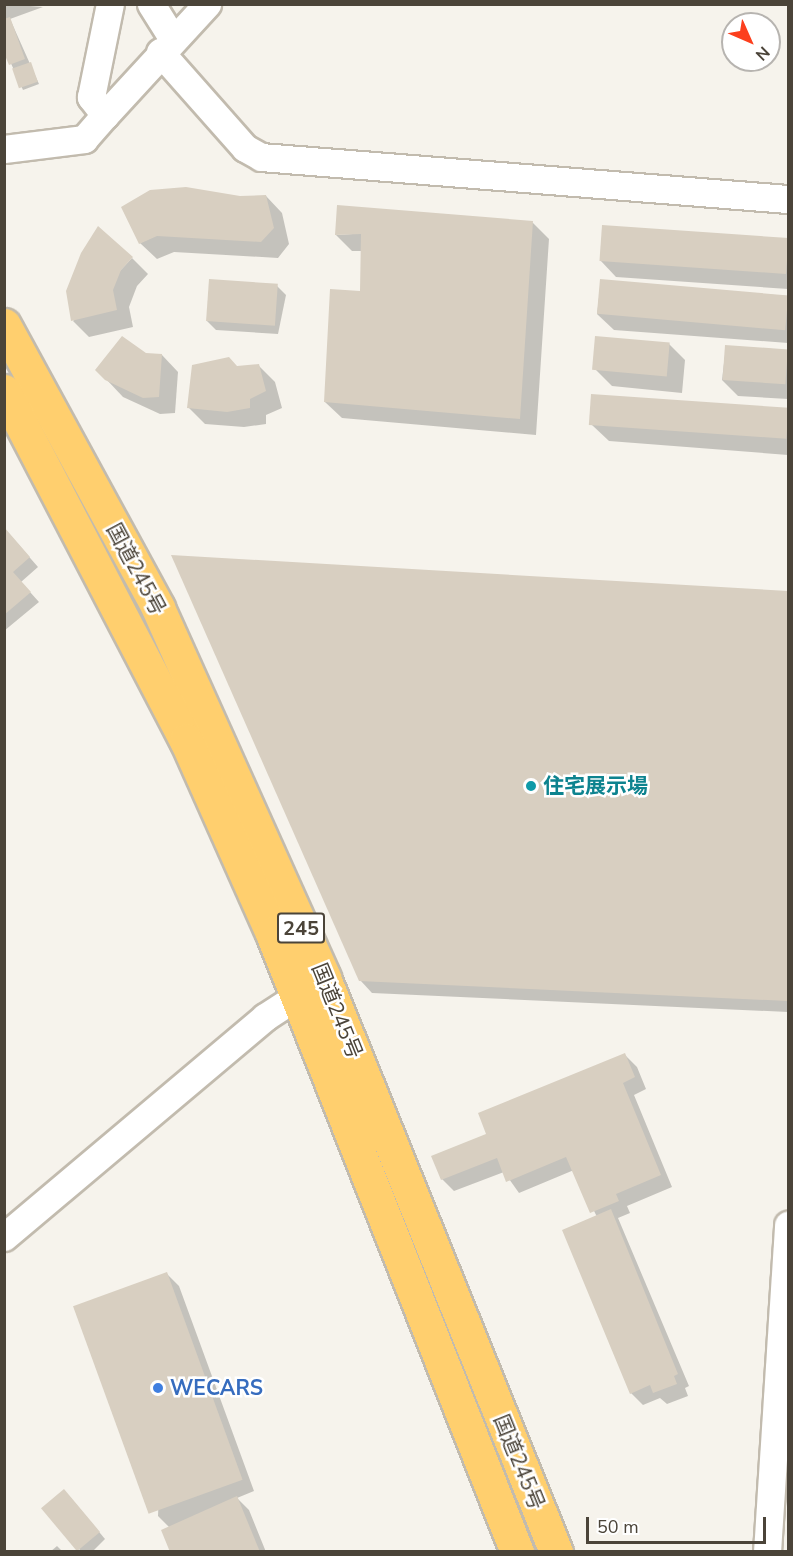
<!DOCTYPE html>
<meta charset="utf-8">
<style>
body{margin:0}
#map{position:relative;width:793px;height:1556px;overflow:hidden;background:#f6f3ec;font-family:"Nunito Sans","Noto Sans JP",sans-serif}
div>[style]{position:absolute}
[style*='--x']{left:calc(var(--x)*1px);top:calc(var(--y)*1px);width:calc(var(--w)*1px);rotate:calc(var(--a)*1deg)}
.shadow>*{inset:0;background:#0003}
.building>*{inset:0;background:#d8cfc1;transform-origin:0 0}
.roads{filter:drop-shadow(2px 0 #c2bbae) drop-shadow(-2px 0 #c2bbae) drop-shadow(0 2px #c2bbae) drop-shadow(0 -2px #c2bbae)}
.minor>*{height:27px;margin:-13.5px;padding:0 13.5px;transform-origin:13.5px;border-radius:13.5px;background:#fff}
.highway>*{height:33px;margin:-16.5px;padding:0 16.5px;transform-origin:16.5px;border-radius:16.5px;background:#ffcf6e}
.dots>*{width:16px;height:16px;translate:-50% -50%;box-sizing:border-box;border:3px solid #fff;border-radius:50%}
span{translate:-50% -50%;white-space:nowrap;text-align:center;line-height:1.15;-webkit-text-stroke:5px #fff;paint-order:stroke}
.shield-label span{padding:2px 4px;background:#fff;border:2px solid;border-radius:4px;-webkit-text-stroke-width:0}
.shield-label{font-size:20px;color:#4b4439;font-weight:700}
.street-label{font-size:21px;color:#4b4439}
.culture-label{font-size:21px;color:#0d838f;font-weight:700}
.left{translate:0 -50%;text-align:left}
.shop-label{font-size:21px;color:#366cbe;font-weight:700}
.frame{position:absolute;inset:0;border:6px solid #4b4439;pointer-events:none}
.north{position:absolute;left:721px;top:12px;width:60px;height:60px;box-sizing:border-box;background:#fff;border:2px solid #b7b4b0;border-radius:50%;rotate:135deg;font-size:16px;font-weight:700;line-height:24px;text-align:center;color:#4b4439}
.north::after{content:'';display:block;margin:auto;width:21px;height:27px;background:#fc3f1d;clip-path:polygon(50% 0,100% 100%,50% 72%,0 100%)}
.scale{position:absolute;left:586px;top:1517px;width:180px;height:27px;box-sizing:border-box;border:3px solid #4b4439;border-top:0;padding-left:8px;font-size:18px;line-height:21px;white-space:nowrap;color:#4b4439;-webkit-text-stroke:4px #fff;paint-order:stroke}
</style>
<div id="map">
<div class="shadow">
<i style="clip-path:polygon(4px 4px,43px 7px,10px 19px,39px 84px,23px 90px,4px 48px)"></i>
<i style="clip-path:polygon(266px 196px,282px 213px,289px 244px,278px 258px,174px 252px,157px 259px,140px 243px,240px 197px)"></i>
<i style="clip-path:polygon(533px 223px,549px 239px,536px 435px,342px 418px,325px 402px,361px 293px,362px 251px,352px 251px,336px 235px)"></i>
<i style="clip-path:polygon(603px 227px,788px 241px,788px 289px,616px 277px,600px 260px)"></i>
<i style="clip-path:polygon(132px 258px,148px 274px,137px 286px,129px 307px,133px 327px,89px 337px,73px 321px)"></i>
<i style="clip-path:polygon(601px 281px,788px 296px,788px 343px,614px 330px,597px 314px)"></i>
<i style="clip-path:polygon(277px 286px,286px 295px,278px 334px,216px 330px,207px 321px)"></i>
<i style="clip-path:polygon(669px 344px,685px 360px,682px 393px,612px 386px,596px 370px)"></i>
<i style="clip-path:polygon(726px 346px,788px 350px,788px 399px,738px 396px,722px 380px)"></i>
<i style="clip-path:polygon(146px 354px,162px 355px,178px 372px,175px 413px,160px 414px,123px 397px,106px 379px)"></i>
<i style="clip-path:polygon(259px 366px,275px 382px,282px 408px,266px 415px,266px 424px,244px 427px,205px 424px,189px 408px)"></i>
<i style="clip-path:polygon(593px 395px,788px 411px,788px 455px,609px 441px,592px 425px)"></i>
<i style="clip-path:polygon(4px 528px,38px 567px,21px 582px,39px 602px,4px 631px)"></i>
<i style="clip-path:polygon(173px 557px,788px 593px,788px 1012px,372px 993px,360px 980px)"></i>
<i style="clip-path:polygon(625px 1055px,637px 1067px,646px 1089px,634px 1095px,672px 1187px,627px 1206px,630px 1213px,618px 1218px,689px 1386px,685px 1388px,688px 1396px,667px 1404px,660px 1398px,643px 1405px,631px 1393px,597px 1217px,574px 1170px,519px 1193px,504px 1172px,454px 1191px,442px 1179px,488px 1134px)"></i>
<i style="clip-path:polygon(167px 1274px,179px 1286px,254px 1491px,237px 1498px,249px 1510px,266px 1552px,171px 1552px,170px 1528px,158px 1516px)"></i>
<i style="clip-path:polygon(70px 1497px,105px 1539px,92px 1552px,80px 1552px)"></i>
<i style="clip-path:polygon(57px 1546px,63px 1552px,50px 1552px)"></i>
</div>
<div class="building">
<i style="clip-path:polygon(10px 17px,25px 59px,9px 65px,4px 53px,4px 19px)"></i>
<i style="left:31px;top:62px;width:21px;height:20px;rotate:71deg"></i>
<i style="clip-path:polygon(186px 187px,240px 196px,266px 195px,274px 228px,261px 242px,157px 236px,139px 244px,121px 207px,150px 190px)"></i>
<i style="clip-path:polygon(337px 205px,533px 221px,520px 419px,324px 402px,330px 289px,360px 291px,361px 234px,335px 235px)"></i>
<i style="left:602px;top:225px;width:187px;height:36px;rotate:4deg"></i>
<i style="clip-path:polygon(98px 226px,133px 257px,121px 270px,113px 290px,117px 310px,71px 321px,66px 291px,81px 253px)"></i>
<i style="left:209px;top:279px;width:69px;height:42px;rotate:4deg"></i>
<i style="left:600px;top:279px;width:189px;height:35px;rotate:5deg"></i>
<i style="clip-path:polygon(122px 336px,146px 353px,162px 354px,159px 397px,143px 398px,105px 380px,95px 370px)"></i>
<i style="left:595px;top:336px;width:75px;height:34px;rotate:5deg"></i>
<i style="left:725px;top:345px;width:63px;height:35px;rotate:4deg"></i>
<i style="clip-path:polygon(229px 357px,237px 366px,259px 364px,266px 391px,250px 399px,250px 408px,227px 412px,187px 408px,192px 365px)"></i>
<i style="left:591px;top:394px;width:198px;height:31px;rotate:4deg"></i>
<i style="clip-path:polygon(4px 527px,30px 557px,13px 572px,31px 592px,4px 615px)"></i>
<i style="clip-path:polygon(171px 555px,788px 591px,788px 1001px,359px 981px)"></i>
<i style="clip-path:polygon(625px 1053px,635px 1077px,623px 1083px,661px 1175px,616px 1194px,619px 1201px,590px 1213px,566px 1157px,506px 1182px,497px 1158px,441px 1180px,431px 1156px,486px 1134px,478px 1113px)"></i>
<i style="clip-path:polygon(611px 1209px,678px 1374px,674px 1376px,677px 1384px,653px 1393px,650px 1385px,630px 1394px,562px 1230px)"></i>
<i style="left:167px;top:1272px;width:221px;height:100px;rotate:70deg"></i>
<i style="left:64px;top:1489px;width:56px;height:30px;rotate:50deg"></i>
<i style="clip-path:polygon(237px 1496px,260px 1552px,170px 1552px,161px 1530px)"></i>
</div>
<div class="roads">
<div class="minor">
<i style="--x:151;--y:4;--w:40;--a:58"></i>
<i style="--x:160;--y:52;--w:128;--a:48.5"></i>
<i style="--x:245;--y:148;--w:18;--a:29"></i>
<i style="--x:261;--y:157;--w:529;--a:4.56"></i>
<i style="--x:105;--y:115;--w:151;--a:-47.4"></i>
<i style="--x:4;--y:149;--w:81;--a:-7.1"></i>
<i style="--x:84;--y:139;--w:32;--a:-49"></i>
<i style="--x:105;--y:115;--w:23;--a:-128"></i>
<i style="--x:91;--y:97;--w:95;--a:-78.5"></i>
<i style="--x:4;--y:1237;--w:341;--a:-40.1"></i>
<i style="--x:265;--y:1017;--w:38;--a:-33"></i>
<i style="--x:767;--y:1552;--w:328;--a:-86.3"></i>
</div>
<div class="highway">
<i style="--x:4;--y:325;--w:322;--a:61.4"></i>
<i style="--x:158;--y:608;--w:406;--a:65.8"></i>
<i style="--x:324;--y:978;--w:619;--a:67.99"></i>
<i style="--x:4;--y:391;--w:394;--a:62.5"></i>
<i style="--x:186;--y:740;--w:211;--a:66"></i>
<i style="--x:272;--y:933;--w:666;--a:68.41"></i>
</div>
</div>
<div class="dots">
<i style="left:531px;top:786px;background:#0f9aa8"></i>
<i style="left:158px;top:1388px;background:#3f7fe0"></i>
</div>
<div class="shield-label">
<span style="left:301px;top:928px">245</span>
</div>
<div class="street-label">
<span style="left:136px;top:569px;rotate:62deg">国道245号</span>
<span style="left:337px;top:1011px;rotate:68deg">国道245号</span>
<span style="left:519px;top:1462px;rotate:68deg">国道245号</span>
</div>
<div class="culture-label">
<span class="left" style="left:543px;top:786px">住宅展示場</span>
</div>
<div class="shop-label">
<span class="left" style="left:170px;top:1388px">WECARS</span>
</div>
<div class="frame"></div>
<div class="north">N</div>
<div class="scale">50 m</div>
</div>
